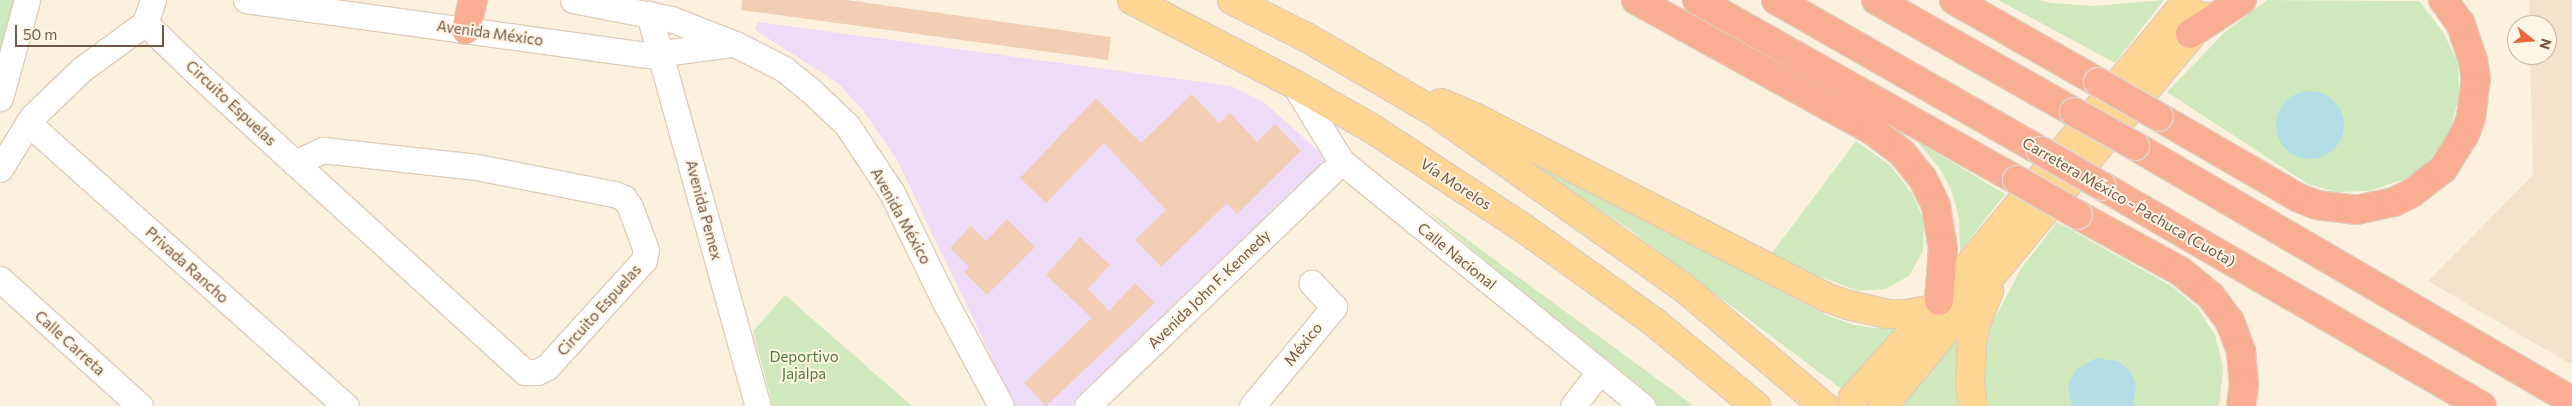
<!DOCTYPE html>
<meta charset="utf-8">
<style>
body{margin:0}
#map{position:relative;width:2572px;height:406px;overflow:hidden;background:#fcf1de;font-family:Commissioner,sans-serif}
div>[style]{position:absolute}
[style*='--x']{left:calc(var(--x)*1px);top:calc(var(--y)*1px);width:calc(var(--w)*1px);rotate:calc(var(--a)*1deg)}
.residential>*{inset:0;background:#f4e2cc}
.education>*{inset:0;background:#eedbf8}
.green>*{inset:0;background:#cfe9bd}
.water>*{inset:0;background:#b3dee6}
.round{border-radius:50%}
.building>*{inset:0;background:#f2ceb5}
.roads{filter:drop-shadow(1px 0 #e0ccba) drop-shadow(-1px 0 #e0ccba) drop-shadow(0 1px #e0ccba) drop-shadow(0 -1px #e0ccba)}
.minor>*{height:25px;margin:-12.5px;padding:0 12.5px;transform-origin:12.5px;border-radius:12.5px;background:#fff}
.major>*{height:28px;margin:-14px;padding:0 14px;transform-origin:14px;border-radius:14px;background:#fdd694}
.highway>*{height:28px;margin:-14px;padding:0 14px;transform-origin:14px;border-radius:14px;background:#f9ad93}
.bridges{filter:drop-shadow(1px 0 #ddd6d3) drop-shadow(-1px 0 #ddd6d3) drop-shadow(0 1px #ddd6d3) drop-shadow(0 -1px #ddd6d3)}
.highway-bridge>*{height:28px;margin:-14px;padding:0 14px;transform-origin:14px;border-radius:14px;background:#f9ad93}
span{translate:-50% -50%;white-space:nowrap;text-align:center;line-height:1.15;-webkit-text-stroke:4px #fff5e4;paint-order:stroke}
.street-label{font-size:15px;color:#725646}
.park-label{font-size:15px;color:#4f783e}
.north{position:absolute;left:2507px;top:15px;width:50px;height:50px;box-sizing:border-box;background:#fff5e4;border:1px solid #c7b5a5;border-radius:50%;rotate:107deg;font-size:14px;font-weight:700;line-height:20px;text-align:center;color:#725646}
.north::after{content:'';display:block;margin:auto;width:18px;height:22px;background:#ea663f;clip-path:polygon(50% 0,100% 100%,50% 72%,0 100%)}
.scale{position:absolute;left:15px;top:25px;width:149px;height:22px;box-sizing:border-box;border:2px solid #725646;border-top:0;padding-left:6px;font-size:15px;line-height:18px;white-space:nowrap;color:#725646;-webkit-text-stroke:4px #fff5e4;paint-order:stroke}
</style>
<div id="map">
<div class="residential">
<i style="clip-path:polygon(2529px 0,2572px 0,2572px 365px,2428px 281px,2533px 175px,2530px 55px,2547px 55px,2547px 25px,2530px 25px)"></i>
</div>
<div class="education">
<i style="clip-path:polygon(758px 22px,1231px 86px,1265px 103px,1327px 159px,1071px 406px,1015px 406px,896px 158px,862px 109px,838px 83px,755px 30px)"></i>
</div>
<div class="green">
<i style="clip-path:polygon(0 0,14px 0,0 62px)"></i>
<i style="clip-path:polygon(1998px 0,2038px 0,2051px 3px,2094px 6px,2164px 0,2115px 63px)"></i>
<i style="clip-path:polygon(2267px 0,2419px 1px,2443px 32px,2458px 63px,2459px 97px,2450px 131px,2428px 162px,2405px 179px,2369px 191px,2336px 192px,2308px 184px,2167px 92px,2224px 33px)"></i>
<i style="clip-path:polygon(1495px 141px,1826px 315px,1854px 325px,1876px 328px,1903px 326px,1844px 391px,1629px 229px)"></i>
<i style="clip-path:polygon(1856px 141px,1890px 165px,1913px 195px,1924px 221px,1923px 251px,1909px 276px,1885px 289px,1858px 291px,1769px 257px)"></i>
<i style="clip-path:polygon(1917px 141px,2005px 194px,1960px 252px,1959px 218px,1951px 189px,1940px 169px)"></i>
<i style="clip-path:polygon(1423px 207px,1694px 406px,1655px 406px)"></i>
<i style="clip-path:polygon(2057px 222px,2173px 287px,2198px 309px,2215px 335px,2223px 367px,2220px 399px,2218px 406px,1985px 406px,1984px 362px,1991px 325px,2021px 269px)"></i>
<i style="clip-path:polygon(785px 295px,912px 406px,773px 406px,753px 331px)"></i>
<i style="clip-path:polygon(1961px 328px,1955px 374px,1958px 406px,1899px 406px)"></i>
</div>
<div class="water">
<i class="round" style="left:2276px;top:91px;width:68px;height:68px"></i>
<i style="clip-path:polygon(2096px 358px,2117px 361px,2126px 367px,2133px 376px,2136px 387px,2133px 406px,2072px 406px,2068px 389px,2071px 378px,2077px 369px)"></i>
</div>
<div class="building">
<i style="clip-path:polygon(742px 0,847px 0,1111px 37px,1108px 60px,741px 10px)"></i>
<i style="clip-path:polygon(1192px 94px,1219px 123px,1230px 113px,1257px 142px,1275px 124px,1301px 151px,1237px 214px,1227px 203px,1161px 267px,1135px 240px,1166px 210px,1104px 143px,1046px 203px,1020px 178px,1096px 98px,1141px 143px)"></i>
<i style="clip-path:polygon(1007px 219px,1035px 247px,987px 295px,964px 272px,969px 267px,950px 248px,971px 226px,986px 241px)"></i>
<i style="clip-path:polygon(1080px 237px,1110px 265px,1088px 289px,1109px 311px,1135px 283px,1155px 303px,1046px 406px,1024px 383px,1092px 318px,1046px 275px)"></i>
</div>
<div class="roads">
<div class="minor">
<i style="--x:246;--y:0;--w:405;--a:7.8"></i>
<i style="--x:647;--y:55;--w:87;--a:-7.3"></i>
<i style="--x:573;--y:0;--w:100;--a:11"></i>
<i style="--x:671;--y:19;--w:69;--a:21.3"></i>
<i style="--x:735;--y:44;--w:55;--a:27"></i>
<i style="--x:784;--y:69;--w:33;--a:39"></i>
<i style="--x:810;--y:90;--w:51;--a:43.4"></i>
<i style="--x:847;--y:125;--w:82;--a:56.5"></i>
<i style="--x:892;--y:193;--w:119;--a:64.1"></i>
<i style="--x:944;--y:300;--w:120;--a:61.7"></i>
<i style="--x:649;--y:14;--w:407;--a:74.5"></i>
<i style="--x:145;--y:23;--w:75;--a:43.9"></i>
<i style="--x:199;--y:75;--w:130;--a:42.5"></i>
<i style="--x:295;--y:163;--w:311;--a:42.3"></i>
<i style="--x:525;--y:372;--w:12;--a:0"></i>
<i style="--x:537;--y:372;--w:11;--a:-27"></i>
<i style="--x:547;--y:367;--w:144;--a:-47.8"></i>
<i style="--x:644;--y:260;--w:10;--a:-79"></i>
<i style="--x:646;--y:250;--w:46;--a:-110.4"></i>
<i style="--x:630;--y:207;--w:11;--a:-124"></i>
<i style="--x:624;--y:198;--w:11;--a:-158"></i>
<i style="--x:614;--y:194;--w:140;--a:-168.9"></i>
<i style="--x:477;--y:167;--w:155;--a:-173.7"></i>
<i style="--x:323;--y:150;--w:31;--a:155"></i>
<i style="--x:1294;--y:84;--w:90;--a:58.6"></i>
<i style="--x:1341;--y:161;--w:389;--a:39.1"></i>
<i style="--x:0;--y:98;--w:102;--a:-74.6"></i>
<i style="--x:28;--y:123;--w:426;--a:41.7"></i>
<i style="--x:0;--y:169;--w:61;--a:-58.4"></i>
<i style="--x:32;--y:117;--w:69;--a:-43.8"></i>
<i style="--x:82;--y:69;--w:78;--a:-36.1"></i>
<i style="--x:145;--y:23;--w:24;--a:-71"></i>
<i style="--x:0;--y:279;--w:189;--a:42.2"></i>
<i style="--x:1087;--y:406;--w:337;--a:-43.8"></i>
<i style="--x:1252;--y:406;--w:129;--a:-50.4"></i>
<i style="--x:1334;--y:307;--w:33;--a:-133"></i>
<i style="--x:1573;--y:406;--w:44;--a:-52.4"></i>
</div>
<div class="major">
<i style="--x:1132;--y:0;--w:182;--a:27.4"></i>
<i style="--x:1294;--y:84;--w:89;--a:29.7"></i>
<i style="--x:1371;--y:128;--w:181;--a:33.3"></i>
<i style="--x:1522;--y:227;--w:163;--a:35.7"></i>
<i style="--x:1654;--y:322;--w:132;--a:39.5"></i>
<i style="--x:1232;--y:0;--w:83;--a:26.6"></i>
<i style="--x:1306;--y:37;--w:151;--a:30.3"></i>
<i style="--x:1436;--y:113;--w:302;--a:35.2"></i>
<i style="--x:1683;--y:287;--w:185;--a:40.2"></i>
<i style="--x:1441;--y:103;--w:38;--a:23"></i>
<i style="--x:1476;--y:118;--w:395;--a:27.1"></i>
<i style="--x:1828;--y:298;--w:21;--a:19"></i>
<i style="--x:1848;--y:305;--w:41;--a:12.7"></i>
<i style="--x:1888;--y:314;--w:18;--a:0"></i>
<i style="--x:1906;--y:314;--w:27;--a:-10"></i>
<i style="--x:1853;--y:398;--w:120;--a:-48"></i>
<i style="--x:1933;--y:309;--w:401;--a:-50.5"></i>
<i style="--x:1883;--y:406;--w:506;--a:-50.3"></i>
<i style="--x:1973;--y:406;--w:22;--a:-98"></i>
<i style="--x:1970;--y:384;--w:41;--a:-87.2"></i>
<i style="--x:1972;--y:343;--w:20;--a:-79"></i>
<i style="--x:1976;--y:323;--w:35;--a:-68"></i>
</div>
<div class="highway">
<i style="--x:1636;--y:0;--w:271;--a:28.9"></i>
<i style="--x:1873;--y:131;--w:36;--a:37"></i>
<i style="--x:1902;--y:153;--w:33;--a:51"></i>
<i style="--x:1923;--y:179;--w:30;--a:64"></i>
<i style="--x:1936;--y:206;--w:44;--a:80.8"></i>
<i style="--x:1943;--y:249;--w:52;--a:94.4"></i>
<i style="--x:1697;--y:0;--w:367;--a:29.4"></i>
<i style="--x:1776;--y:0;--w:305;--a:29.7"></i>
<i style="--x:1876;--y:0;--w:227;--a:29.5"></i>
<i style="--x:1954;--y:0;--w:166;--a:29.7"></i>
<i style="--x:466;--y:30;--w:31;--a:-77"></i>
<i style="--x:2190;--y:34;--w:62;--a:-33.2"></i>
<i style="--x:2159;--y:117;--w:162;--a:30.1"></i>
<i style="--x:2299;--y:198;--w:19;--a:21"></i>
<i style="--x:2317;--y:205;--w:39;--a:7"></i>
<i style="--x:2356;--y:210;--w:39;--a:-12"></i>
<i style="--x:2394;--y:202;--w:20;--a:-27"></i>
<i style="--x:2412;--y:193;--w:39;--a:-38"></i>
<i style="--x:2443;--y:169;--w:39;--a:-58"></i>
<i style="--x:2464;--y:136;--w:19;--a:-69"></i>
<i style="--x:2471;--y:118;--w:39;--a:-83"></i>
<i style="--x:2476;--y:79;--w:19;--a:-99"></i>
<i style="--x:2473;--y:60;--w:39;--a:-109"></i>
<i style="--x:2460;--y:23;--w:29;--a:-126"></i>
<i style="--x:2135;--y:146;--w:506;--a:30.26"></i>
<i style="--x:2102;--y:186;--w:439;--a:30.1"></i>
<i style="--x:2078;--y:215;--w:116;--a:28.8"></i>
<i style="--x:2180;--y:271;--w:38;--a:39"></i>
<i style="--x:2210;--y:295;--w:34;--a:53"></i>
<i style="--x:2230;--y:322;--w:31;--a:69"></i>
<i style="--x:2241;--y:351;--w:34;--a:85"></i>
<i style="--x:2244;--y:385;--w:21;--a:98"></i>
</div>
</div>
<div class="bridges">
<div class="highway-bridge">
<i style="--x:2098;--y:82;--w:70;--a:29.8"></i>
<i style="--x:2074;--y:112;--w:70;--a:29.1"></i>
<i style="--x:2041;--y:151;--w:70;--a:29.8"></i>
<i style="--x:2017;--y:180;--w:70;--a:29.8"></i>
</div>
</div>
<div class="street-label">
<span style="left:490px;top:33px;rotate:8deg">Avenida México</span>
<span style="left:231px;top:103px;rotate:43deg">Circuito Espuelas</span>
<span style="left:1456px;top:184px;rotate:33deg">Vía Morelos</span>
<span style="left:2129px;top:202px;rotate:30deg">Carretera México - Pachuca (Cuota)</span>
<span style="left:704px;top:210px;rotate:75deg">Avenida Pemex</span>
<span style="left:901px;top:216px;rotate:61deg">Avenida México</span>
<span style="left:1457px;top:256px;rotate:39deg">Calle Nacional</span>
<span style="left:187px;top:265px;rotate:42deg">Privada Rancho</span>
<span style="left:1209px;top:289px;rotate:-44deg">Avenida John F. Kennedy</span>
<span style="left:599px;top:310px;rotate:-48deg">Circuito Espuelas</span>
<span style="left:70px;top:343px;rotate:42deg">Calle Carreta</span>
<span style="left:1303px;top:344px;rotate:-51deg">México</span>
</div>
<div class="park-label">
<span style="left:804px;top:365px">Deportivo<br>Jajalpa</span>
</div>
<div class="north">N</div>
<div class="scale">50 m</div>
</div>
